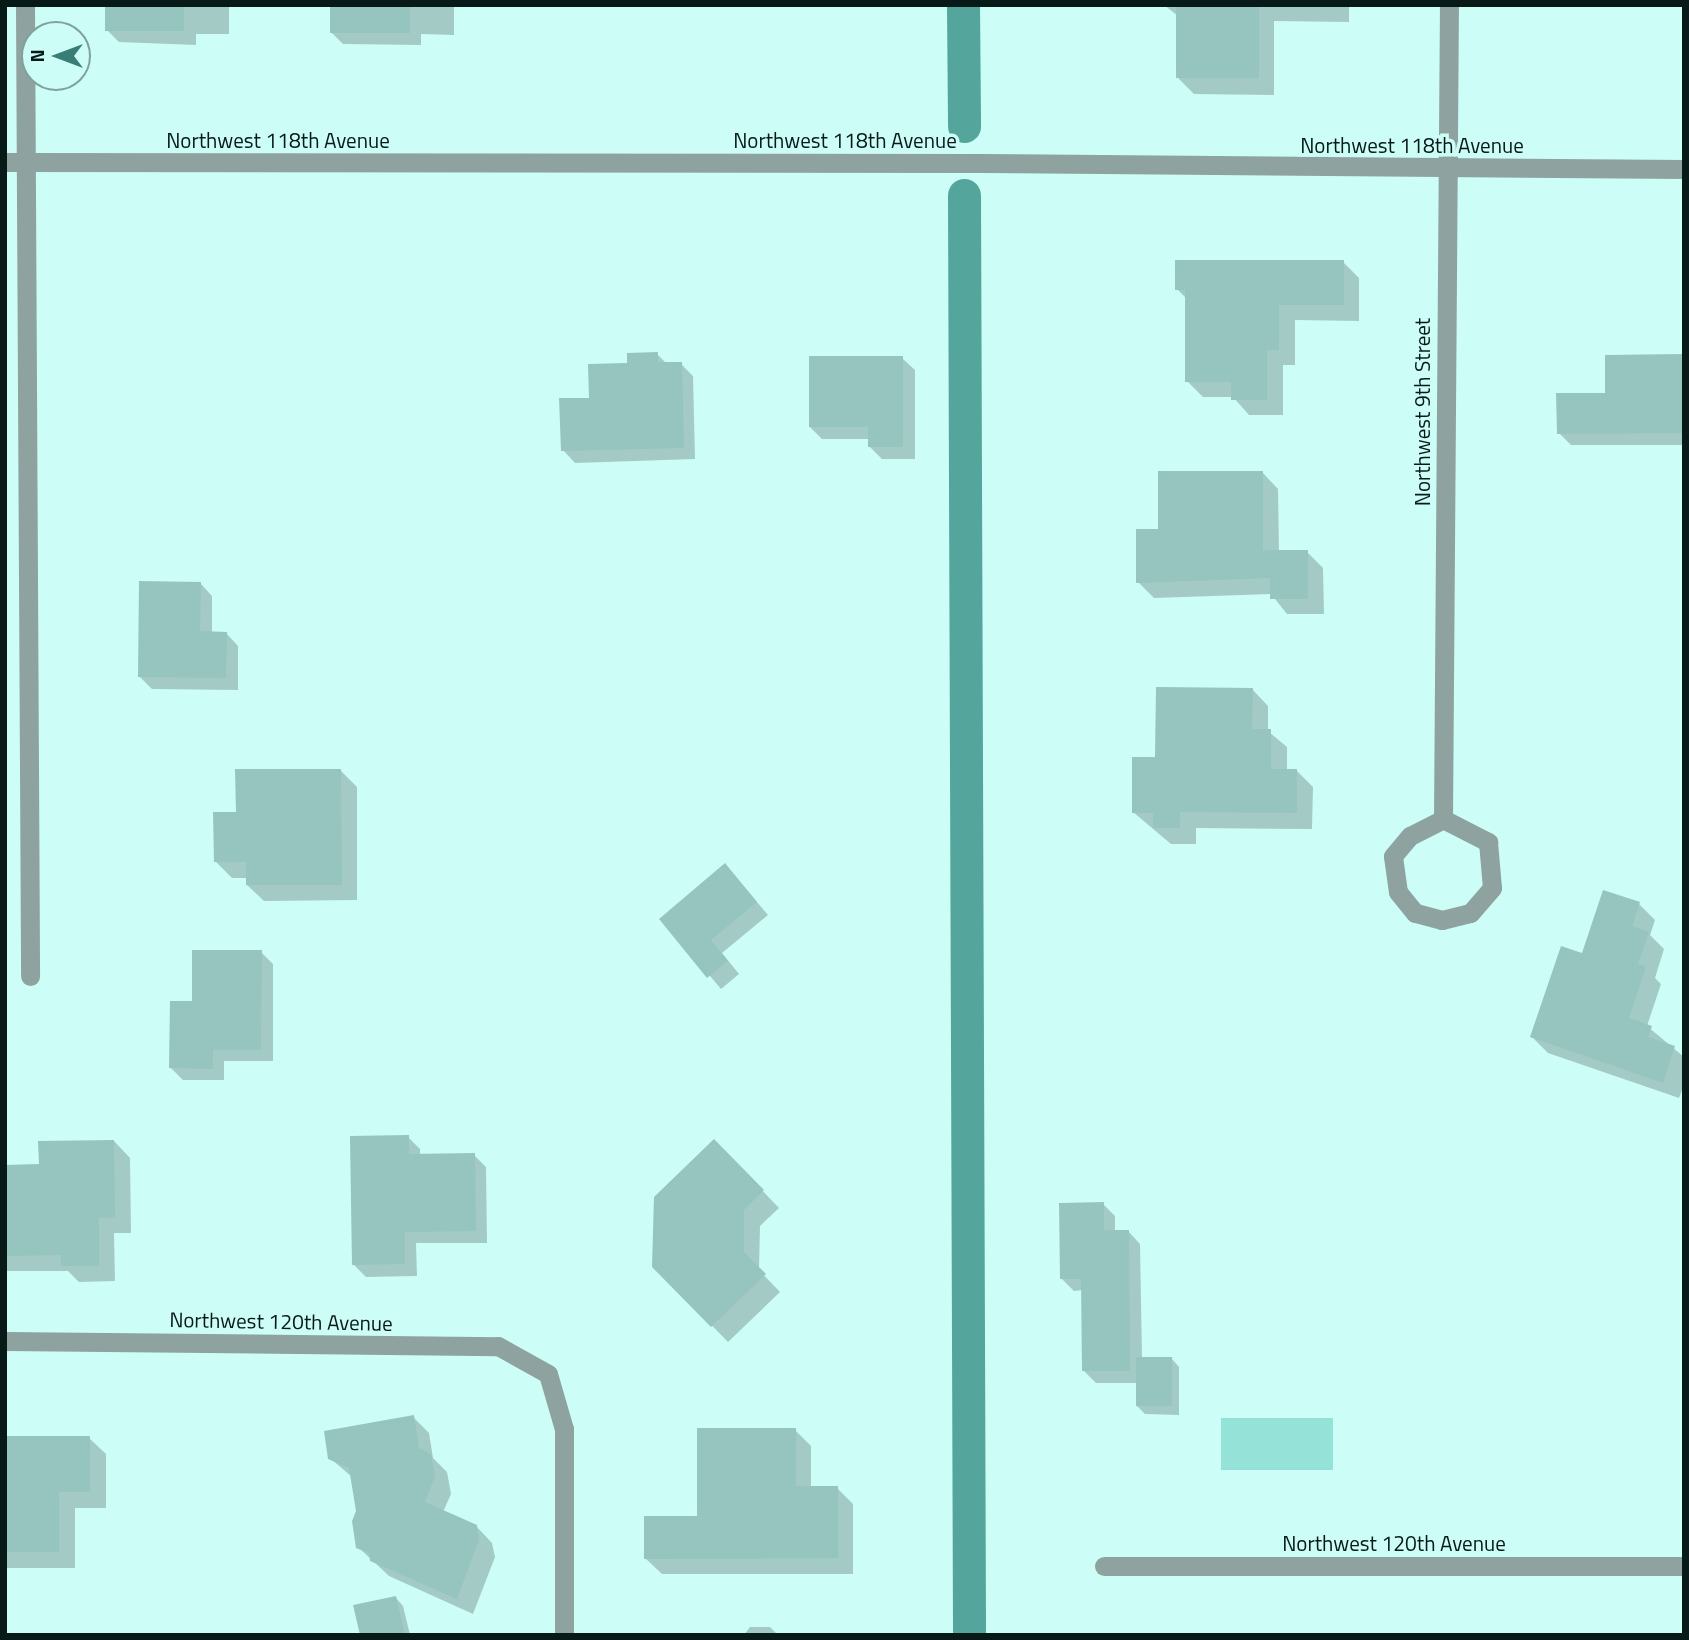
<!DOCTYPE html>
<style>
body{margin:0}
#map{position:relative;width:1689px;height:1640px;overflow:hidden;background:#cdfdf7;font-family:"Titillium Web",sans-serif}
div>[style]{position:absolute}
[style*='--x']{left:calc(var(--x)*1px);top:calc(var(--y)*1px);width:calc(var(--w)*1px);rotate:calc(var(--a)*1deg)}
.green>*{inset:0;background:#95e2d8;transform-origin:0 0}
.shadow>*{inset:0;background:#0003}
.canal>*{height:33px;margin:-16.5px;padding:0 16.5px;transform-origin:16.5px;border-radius:16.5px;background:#54a59c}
.building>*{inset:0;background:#96c4be;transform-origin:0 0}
.minor>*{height:19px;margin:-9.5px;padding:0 9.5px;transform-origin:9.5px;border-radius:9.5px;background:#8ea29f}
span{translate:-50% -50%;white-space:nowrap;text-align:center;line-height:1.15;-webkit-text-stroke:7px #cdfdf7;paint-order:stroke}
.street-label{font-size:21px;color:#081a18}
.frame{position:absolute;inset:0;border:7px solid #081a18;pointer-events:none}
.north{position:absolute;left:21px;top:21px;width:70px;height:70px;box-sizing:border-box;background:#cdfdf7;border:2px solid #7ea29e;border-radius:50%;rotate:270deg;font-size:19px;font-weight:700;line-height:28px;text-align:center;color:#081a18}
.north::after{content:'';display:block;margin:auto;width:24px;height:32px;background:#387e77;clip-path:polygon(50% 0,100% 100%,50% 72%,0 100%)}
</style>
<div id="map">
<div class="green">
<i style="left:1333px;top:1418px;width:52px;height:112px;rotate:90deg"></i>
</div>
<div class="shadow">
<i style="clip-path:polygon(107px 5px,229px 5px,229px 34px,196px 34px,196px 45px,119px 42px,107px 30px)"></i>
<i style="clip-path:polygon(331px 5px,454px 5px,454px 35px,421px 34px,421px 45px,343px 44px,331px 32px)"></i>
<i style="clip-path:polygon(1164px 5px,1349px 5px,1349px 22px,1274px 21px,1274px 95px,1194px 94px,1178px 78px,1178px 16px)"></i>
<i style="clip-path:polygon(1343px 262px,1359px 278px,1359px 321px,1295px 320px,1295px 365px,1283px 365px,1283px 415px,1249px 415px,1233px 397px,1203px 397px,1187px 381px,1187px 299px,1177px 289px)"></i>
<i style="clip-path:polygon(657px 354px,667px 364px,681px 364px,693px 376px,695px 459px,575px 463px,563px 450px,591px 400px,629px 365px)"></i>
<i style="clip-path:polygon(1684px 356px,1684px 445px,1571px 445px,1559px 433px,1607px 395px)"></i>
<i style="clip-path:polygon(902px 358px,915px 370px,915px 459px,882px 459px,870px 447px,870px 439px,822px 439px,810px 427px)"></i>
<i style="clip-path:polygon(1262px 472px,1278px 489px,1279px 552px,1307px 552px,1323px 568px,1324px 614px,1287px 614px,1271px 594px,1154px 598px,1138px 582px)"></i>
<i style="clip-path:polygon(200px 583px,212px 596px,212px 633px,226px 633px,238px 646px,238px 690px,152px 689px,140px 677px)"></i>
<i style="clip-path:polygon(1252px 689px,1268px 706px,1268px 731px,1287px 747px,1287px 771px,1297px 771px,1313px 787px,1312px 829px,1196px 828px,1196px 844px,1171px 844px,1133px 812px,1157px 758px)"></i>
<i style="clip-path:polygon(341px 771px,357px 787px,357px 900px,264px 901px,247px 885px,247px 878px,232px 878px,215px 861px,238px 814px)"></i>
<i style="clip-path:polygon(725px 865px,768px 915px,722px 953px,739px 974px,721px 989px,662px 919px)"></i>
<i style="clip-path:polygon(1639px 904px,1655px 920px,1650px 935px,1664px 949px,1655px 978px,1661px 984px,1647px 1026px,1684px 1057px,1684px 1085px,1679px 1098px,1548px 1053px,1532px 1037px,1583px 955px)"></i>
<i style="clip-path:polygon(261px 952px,273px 964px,273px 1061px,224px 1061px,224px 1080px,183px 1080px,171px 1068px)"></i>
<i style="clip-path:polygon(408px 1137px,420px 1149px,420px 1156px,474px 1155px,486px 1167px,487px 1243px,416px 1243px,417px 1276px,366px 1277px,353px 1264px)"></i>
<i style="clip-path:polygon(114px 1141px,130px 1158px,131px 1233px,114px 1233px,115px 1281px,79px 1282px,68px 1271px,5px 1271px,5px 1166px,41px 1166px)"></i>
<i style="clip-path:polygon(730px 1157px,779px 1208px,760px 1226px,759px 1270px,780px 1292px,728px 1342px,654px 1266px)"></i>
<i style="clip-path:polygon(1103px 1204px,1115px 1216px,1115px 1231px,1128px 1231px,1140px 1244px,1142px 1358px,1172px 1359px,1179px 1367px,1179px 1415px,1145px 1414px,1137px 1406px,1137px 1383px,1096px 1383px,1084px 1371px,1083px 1290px,1074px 1291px,1061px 1278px)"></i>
<i style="clip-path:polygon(413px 1417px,429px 1433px,433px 1458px,447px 1472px,451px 1494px,443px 1512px,476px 1526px,492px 1543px,495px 1557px,473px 1614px,389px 1576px,358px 1547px,358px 1511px,352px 1477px,330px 1458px)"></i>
<i style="clip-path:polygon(795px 1430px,811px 1446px,811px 1488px,837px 1488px,853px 1504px,853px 1574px,662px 1574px,645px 1558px,699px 1517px)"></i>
<i style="clip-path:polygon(5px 1438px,89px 1438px,106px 1454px,106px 1508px,75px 1508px,75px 1568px,5px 1568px)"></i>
<i style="clip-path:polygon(396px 1598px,403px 1606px,410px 1635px,361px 1635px)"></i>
<i style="clip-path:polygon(750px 1627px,770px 1627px,778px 1635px,744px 1635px)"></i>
</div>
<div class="canal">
<i style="--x:963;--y:5;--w:121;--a:89.5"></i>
<i style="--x:964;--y:195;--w:1440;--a:89.8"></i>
</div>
<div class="building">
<i style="left:105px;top:5px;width:79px;height:26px"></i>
<i style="left:330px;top:5px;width:80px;height:28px"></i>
<i style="left:1176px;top:5px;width:83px;height:73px"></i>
<i style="clip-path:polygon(1175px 260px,1344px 260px,1344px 305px,1279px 305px,1279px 350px,1267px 350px,1267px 400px,1231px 400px,1231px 382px,1185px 382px,1185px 290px,1175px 290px)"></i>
<i style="clip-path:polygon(658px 352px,658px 362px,682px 362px,684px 448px,561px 451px,559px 398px,589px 398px,588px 364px,627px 363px,627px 353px)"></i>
<i style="clip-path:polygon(1684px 354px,1684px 433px,1557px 434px,1556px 393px,1605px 393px,1605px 355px)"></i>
<i style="clip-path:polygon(809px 356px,903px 356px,903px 447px,868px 447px,868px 427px,809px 427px)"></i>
<i style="clip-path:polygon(1158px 471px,1263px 471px,1263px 550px,1308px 550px,1308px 599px,1270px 599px,1270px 578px,1136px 583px,1136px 529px,1158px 529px)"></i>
<i style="clip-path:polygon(139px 581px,201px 582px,200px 631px,227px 632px,226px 678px,138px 677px)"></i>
<i style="clip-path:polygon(1156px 687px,1253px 688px,1252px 729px,1271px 729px,1271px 769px,1297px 769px,1297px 813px,1180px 812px,1180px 828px,1153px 828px,1153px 813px,1132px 813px,1132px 757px,1155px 757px)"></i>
<i style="clip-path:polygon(235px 769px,341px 769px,342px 885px,246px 885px,246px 862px,214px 862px,213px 812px,236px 812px)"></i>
<i style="clip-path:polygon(725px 863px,757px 902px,711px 940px,728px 961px,707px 978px,659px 919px)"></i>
<i style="clip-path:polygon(1603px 890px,1640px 902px,1632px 926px,1649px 932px,1638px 964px,1646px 967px,1629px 1018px,1652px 1026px,1648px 1037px,1675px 1046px,1663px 1083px,1530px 1037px,1561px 946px,1582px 953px)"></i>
<i style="clip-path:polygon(192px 950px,262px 950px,261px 1050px,213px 1050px,213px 1069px,169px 1068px,170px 1001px,192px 1001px)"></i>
<i style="clip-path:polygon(409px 1135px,409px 1154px,475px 1153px,476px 1231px,405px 1232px,405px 1264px,352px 1265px,350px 1136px)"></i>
<i style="clip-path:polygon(714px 1139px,764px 1190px,744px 1210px,744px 1252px,766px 1274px,711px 1327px,652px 1267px,654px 1197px)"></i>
<i style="clip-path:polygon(114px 1140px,115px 1217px,99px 1218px,99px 1266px,61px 1266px,61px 1255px,5px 1256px,5px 1165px,39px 1164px,38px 1141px)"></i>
<i style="clip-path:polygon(1104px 1202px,1104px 1230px,1129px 1230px,1130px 1371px,1082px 1371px,1081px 1279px,1060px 1279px,1059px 1203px)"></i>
<i style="left:1136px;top:1357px;width:36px;height:49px"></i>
<i style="clip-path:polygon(414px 1415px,419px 1448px,431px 1454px,435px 1476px,425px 1502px,477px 1525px,479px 1540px,457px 1599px,370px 1561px,369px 1553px,356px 1548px,352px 1521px,356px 1511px,349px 1468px,328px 1459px,324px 1431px)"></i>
<i style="clip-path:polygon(697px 1428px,796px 1428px,796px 1486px,838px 1486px,838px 1558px,644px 1559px,644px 1516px,697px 1516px)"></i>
<i style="clip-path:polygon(5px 1436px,90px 1436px,90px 1492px,59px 1492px,59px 1552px,5px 1552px)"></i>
<i style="clip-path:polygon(396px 1596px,405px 1635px,360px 1635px,353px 1605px)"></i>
</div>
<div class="minor">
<i style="--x:25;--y:5;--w:971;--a:89.7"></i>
<i style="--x:5;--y:162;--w:974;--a:0.06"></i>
<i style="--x:979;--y:163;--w:705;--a:0.49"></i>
<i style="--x:1443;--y:819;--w:814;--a:-89.58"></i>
<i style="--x:1443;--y:819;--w:51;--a:27.1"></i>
<i style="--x:1488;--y:842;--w:46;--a:85"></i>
<i style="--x:1492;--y:888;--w:33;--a:131"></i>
<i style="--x:1470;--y:913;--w:29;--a:166"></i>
<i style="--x:1442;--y:920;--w:28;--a:-165"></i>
<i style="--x:1415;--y:913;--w:27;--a:-129"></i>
<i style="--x:1398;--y:892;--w:36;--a:-98"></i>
<i style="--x:1393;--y:856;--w:26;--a:-50"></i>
<i style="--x:1410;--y:836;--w:37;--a:-27"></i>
<i style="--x:5;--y:1341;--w:493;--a:0.6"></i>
<i style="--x:498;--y:1346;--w:57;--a:29.2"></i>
<i style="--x:548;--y:1374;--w:57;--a:73.8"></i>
<i style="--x:564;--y:1429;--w:206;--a:90"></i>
<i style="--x:1104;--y:1566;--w:580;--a:0"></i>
</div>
<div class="street-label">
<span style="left:278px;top:140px">Northwest 118th Avenue</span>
<span style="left:845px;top:140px">Northwest 118th Avenue</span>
<span style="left:1412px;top:145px">Northwest 118th Avenue</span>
<span style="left:1422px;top:412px;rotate:-90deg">Northwest 9th Street</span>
<span style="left:281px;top:1321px;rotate:1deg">Northwest 120th Avenue</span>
<span style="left:1394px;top:1543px">Northwest 120th Avenue</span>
</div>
<div class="frame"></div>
<div class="north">N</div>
</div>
